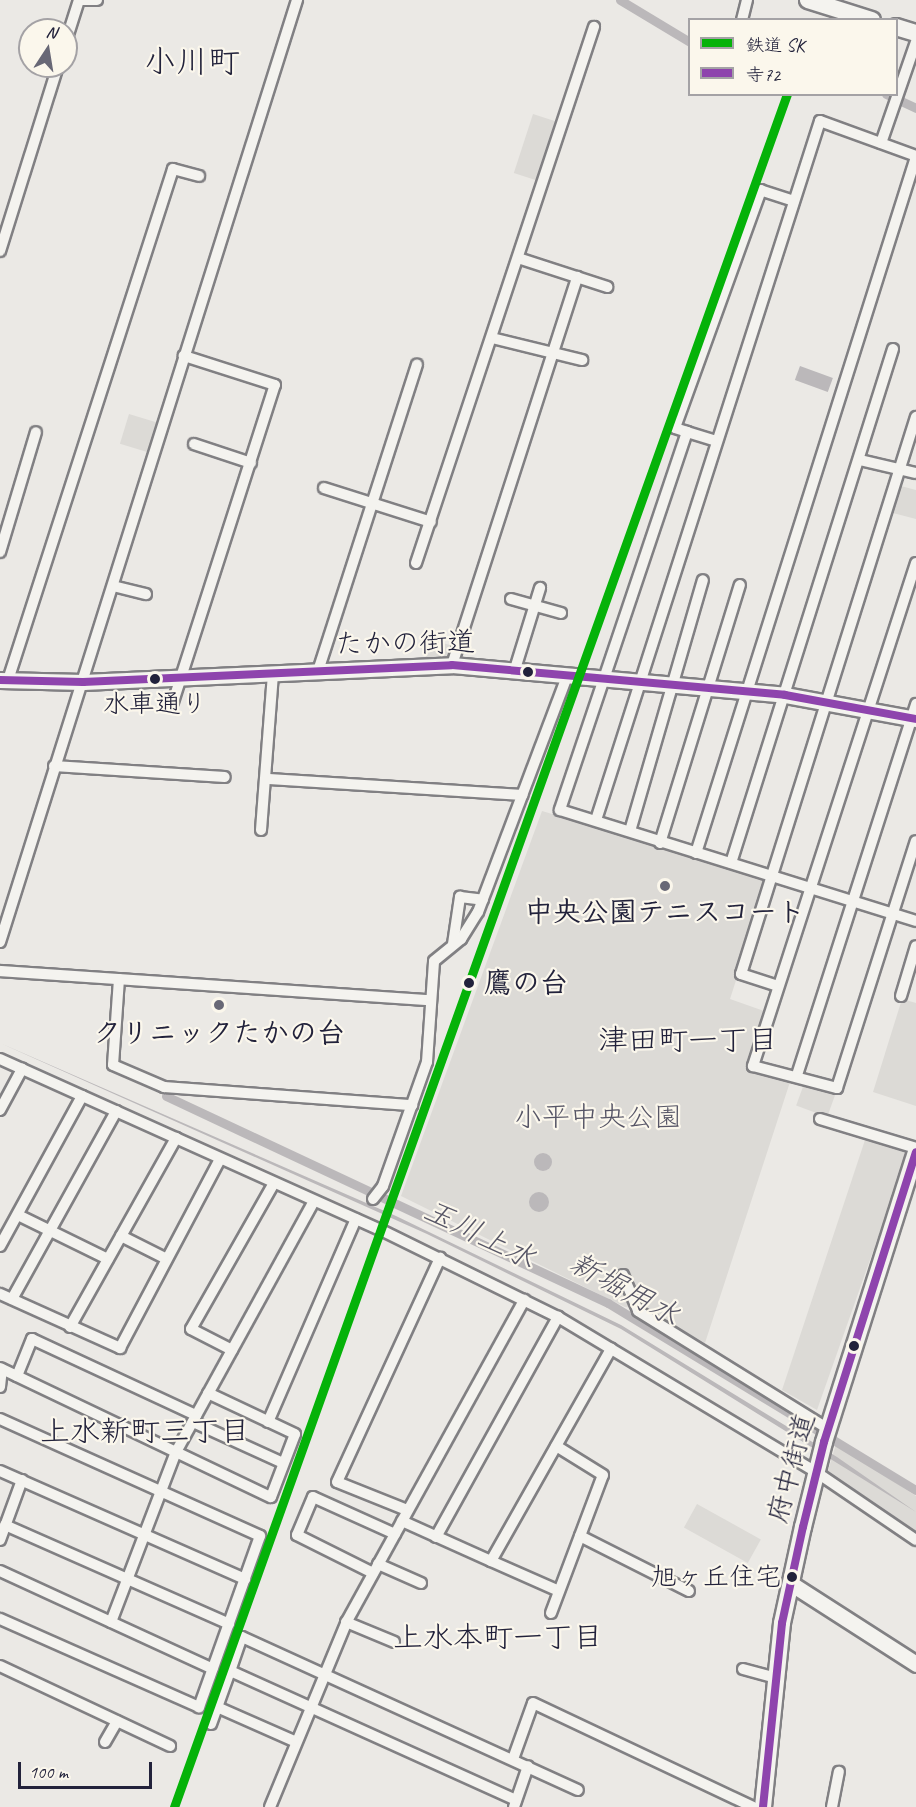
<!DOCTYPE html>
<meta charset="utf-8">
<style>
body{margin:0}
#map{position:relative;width:916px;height:1807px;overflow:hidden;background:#ebe9e5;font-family:Caveat,"Klee One",sans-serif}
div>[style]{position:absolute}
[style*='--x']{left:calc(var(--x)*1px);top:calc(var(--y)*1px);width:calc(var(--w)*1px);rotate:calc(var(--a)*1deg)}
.green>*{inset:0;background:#dcdad6;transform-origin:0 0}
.water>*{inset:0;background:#bbb8ba;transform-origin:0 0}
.round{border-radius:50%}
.canal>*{height:9px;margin:-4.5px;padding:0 4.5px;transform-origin:4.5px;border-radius:4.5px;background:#bbb8ba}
.roads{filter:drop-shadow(2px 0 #818083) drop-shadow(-2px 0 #818083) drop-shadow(0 2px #818083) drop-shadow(0 -2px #818083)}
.street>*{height:10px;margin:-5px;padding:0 5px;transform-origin:5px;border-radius:5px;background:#f4f3ef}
.secondary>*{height:15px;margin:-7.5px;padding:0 7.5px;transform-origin:7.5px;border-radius:7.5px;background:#f4f3ef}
.primary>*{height:16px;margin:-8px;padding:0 8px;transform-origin:8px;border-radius:8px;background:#f4f3ef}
.bus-1>*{height:8px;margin:-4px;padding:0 4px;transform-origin:4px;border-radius:4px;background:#8e44ad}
.rail-1>*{height:9px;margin:-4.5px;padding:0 4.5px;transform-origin:4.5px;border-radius:4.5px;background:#05b209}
.dots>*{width:16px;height:16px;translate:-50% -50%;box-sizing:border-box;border:3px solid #fbf7ec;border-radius:50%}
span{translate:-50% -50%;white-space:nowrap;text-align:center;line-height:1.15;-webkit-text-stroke:4.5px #fbf7ec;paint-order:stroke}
.bus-label{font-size:26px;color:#22223b}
.right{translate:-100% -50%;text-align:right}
.street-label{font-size:28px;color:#22223b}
.poi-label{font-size:28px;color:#22223b;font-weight:700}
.stop-label{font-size:28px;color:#22223b;font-weight:700}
.left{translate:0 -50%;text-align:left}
.park-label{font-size:28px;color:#565566}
.neighbourhood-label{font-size:30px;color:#22223b}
.water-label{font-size:30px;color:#575666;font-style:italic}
.quarter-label{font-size:32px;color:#22223b}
.legend{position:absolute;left:688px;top:18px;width:210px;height:78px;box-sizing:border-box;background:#fbf7ec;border:2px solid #a4a2a5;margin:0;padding:8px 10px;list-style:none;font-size:18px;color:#22223b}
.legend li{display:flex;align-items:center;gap:12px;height:30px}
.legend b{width:30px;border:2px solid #a4a2a5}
.north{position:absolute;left:18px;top:18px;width:60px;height:60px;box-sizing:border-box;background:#fbf7ec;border:2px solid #a4a2a5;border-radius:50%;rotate:12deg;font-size:16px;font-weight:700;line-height:24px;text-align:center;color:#22223b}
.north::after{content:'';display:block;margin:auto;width:21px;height:27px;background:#686876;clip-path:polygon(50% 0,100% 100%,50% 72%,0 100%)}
.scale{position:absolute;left:18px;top:1762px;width:134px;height:27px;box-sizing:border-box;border:3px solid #22223b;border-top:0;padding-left:8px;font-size:18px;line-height:21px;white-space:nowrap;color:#22223b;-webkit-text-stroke:4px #fbf7ec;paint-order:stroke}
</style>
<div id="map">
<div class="green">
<i style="left:533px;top:114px;width:26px;height:62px;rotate:18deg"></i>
<i style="left:129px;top:414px;width:31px;height:31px;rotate:17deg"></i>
<i style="clip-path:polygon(897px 485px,916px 490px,916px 519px,889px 512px)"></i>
<i style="clip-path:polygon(430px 639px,453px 646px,450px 658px,425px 659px)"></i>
<i style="clip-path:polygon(542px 811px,769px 878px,730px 999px,767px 1012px,749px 1070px,790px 1082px,705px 1343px,644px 1308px,625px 1307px,401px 1196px)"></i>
<i style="clip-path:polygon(902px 999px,916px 1003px,916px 1106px,873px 1092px)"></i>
<i style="left:804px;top:1084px;width:33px;height:23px;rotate:20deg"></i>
<i style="clip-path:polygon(865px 1140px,908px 1152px,817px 1410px,782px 1390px)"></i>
<i style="clip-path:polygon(836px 1444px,916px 1496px,916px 1532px,827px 1474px)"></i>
<i style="left:697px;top:1504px;width:73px;height:27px;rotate:29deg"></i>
</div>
<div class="water">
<i style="left:800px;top:366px;width:35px;height:15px;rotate:20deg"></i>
<i style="clip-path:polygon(0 1043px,396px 1216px,621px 1325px,837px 1457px,916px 1512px,621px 1329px,427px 1234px)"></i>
<i class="round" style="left:534px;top:1153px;width:18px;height:18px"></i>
<i class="round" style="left:529px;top:1192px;width:20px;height:20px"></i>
</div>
<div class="canal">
<i style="--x:620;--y:0;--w:82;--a:31"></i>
<i style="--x:886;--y:94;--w:33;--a:25"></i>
<i style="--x:166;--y:1096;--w:488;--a:25.1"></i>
<i style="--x:608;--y:1303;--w:360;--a:31.3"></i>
</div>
<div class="roads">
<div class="street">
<i style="--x:742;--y:20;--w:21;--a:-76"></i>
<i style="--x:66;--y:41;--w:43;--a:-72.4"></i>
<i style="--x:79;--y:0;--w:18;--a:0"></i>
<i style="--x:881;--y:143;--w:107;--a:-70.9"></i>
<i style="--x:794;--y:201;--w:35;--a:-162"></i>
<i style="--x:761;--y:190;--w:253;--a:109.9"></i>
<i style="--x:675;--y:428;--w:13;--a:18"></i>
<i style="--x:687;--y:432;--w:399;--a:108.6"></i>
<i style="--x:560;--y:810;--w:373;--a:17.3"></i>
<i style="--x:0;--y:251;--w:194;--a:-72.6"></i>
<i style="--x:518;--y:258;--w:94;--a:18"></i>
<i style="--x:492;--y:338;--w:93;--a:13.7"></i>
<i style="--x:687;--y:432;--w:30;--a:17"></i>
<i style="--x:194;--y:444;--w:60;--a:18.4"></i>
<i style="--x:860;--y:460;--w:57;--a:13.1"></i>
<i style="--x:324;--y:488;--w:112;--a:17.6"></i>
<i style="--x:0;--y:552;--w:125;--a:-73.3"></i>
<i style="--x:416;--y:563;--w:565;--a:-71.63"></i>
<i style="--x:916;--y:563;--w:529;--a:107.96"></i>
<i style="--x:753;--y:1066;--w:87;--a:14.7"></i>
<i style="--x:837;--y:1088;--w:259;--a:-72.3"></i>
<i style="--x:113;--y:586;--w:34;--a:14"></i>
<i style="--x:511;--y:599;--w:52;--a:15.6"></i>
<i style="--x:452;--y:665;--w:408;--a:-72.1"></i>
<i style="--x:515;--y:669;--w:85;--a:-72.8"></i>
<i style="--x:318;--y:671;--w:322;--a:-72.1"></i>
<i style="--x:8;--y:680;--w:537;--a:-72.1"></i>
<i style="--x:173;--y:169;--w:27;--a:15"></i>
<i style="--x:173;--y:702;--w:333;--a:-72.2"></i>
<i style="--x:275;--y:385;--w:96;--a:-162.3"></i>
<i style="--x:54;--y:766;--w:171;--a:3.7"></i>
<i style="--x:269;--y:779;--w:254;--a:3.6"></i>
<i style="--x:596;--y:820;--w:734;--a:-72.23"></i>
<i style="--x:820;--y:121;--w:102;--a:20"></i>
<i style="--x:261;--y:830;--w:157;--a:-85.6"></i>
<i style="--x:630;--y:831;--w:261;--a:-73.8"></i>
<i style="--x:660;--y:843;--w:270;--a:-72.8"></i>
<i style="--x:696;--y:853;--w:730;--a:-72.46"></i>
<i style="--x:731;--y:863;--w:539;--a:-72.51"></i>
<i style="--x:0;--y:942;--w:988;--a:-72.5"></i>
<i style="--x:453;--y:944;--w:48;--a:-81.5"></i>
<i style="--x:460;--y:897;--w:23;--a:7"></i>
<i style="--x:0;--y:971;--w:429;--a:3.9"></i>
<i style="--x:119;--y:979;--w:86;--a:94"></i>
<i style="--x:113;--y:1065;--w:56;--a:23.3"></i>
<i style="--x:164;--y:1087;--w:249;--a:4.2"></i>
<i style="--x:778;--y:986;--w:39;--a:-162"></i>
<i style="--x:741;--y:974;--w:584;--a:-72.56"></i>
<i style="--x:901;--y:996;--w:52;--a:-73.3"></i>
<i style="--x:0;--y:1059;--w:418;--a:24.2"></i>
<i style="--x:381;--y:1230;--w:197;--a:26.2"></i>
<i style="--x:558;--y:1317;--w:301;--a:31"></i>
<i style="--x:816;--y:1472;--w:121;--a:34.2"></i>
<i style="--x:797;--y:1075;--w:390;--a:-72.2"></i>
<i style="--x:0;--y:1110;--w:47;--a:-61.8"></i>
<i style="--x:820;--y:1119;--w:100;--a:16.8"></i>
<i style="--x:373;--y:1199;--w:16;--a:-52"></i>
<i style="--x:383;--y:1186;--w:132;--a:-70.5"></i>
<i style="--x:427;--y:1062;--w:101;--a:-86"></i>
<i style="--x:434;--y:961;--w:35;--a:-39"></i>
<i style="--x:461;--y:939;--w:32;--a:-58"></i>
<i style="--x:478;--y:912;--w:254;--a:-69.3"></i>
<i style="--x:18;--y:1215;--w:100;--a:26.1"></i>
<i style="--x:121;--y:1236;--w:49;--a:26.6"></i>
<i style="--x:0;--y:1246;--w:171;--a:-61.3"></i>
<i style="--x:623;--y:1275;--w:39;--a:67"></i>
<i style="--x:638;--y:1311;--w:224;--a:31.8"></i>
<i style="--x:0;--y:1294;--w:132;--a:24.2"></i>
<i style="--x:120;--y:1348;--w:214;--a:-62.1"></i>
<i style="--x:12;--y:1299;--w:215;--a:-61"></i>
<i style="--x:70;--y:1327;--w:217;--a:-60.7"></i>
<i style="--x:232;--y:1350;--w:46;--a:-152.9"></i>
<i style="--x:191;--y:1329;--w:168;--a:-60.4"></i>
<i style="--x:0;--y:1368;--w:300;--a:25.5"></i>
<i style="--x:271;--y:1497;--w:67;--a:-69.1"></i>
<i style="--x:295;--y:1434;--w:96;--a:-154.8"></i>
<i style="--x:17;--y:1376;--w:40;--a:-68"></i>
<i style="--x:32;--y:1339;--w:181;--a:24.9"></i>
<i style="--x:0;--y:1387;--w:18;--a:-84"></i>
<i style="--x:0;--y:1419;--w:285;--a:24.2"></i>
<i style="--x:260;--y:1536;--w:182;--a:109.6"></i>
<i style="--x:199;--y:1707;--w:218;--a:-156.1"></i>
<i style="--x:193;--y:1422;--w:99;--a:24.5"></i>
<i style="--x:268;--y:1422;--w:221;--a:-66.6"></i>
<i style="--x:0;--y:1471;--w:268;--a:23.8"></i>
<i style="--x:407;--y:1510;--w:75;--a:-158.2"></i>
<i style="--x:337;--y:1482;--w:247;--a:-65.3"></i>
<i style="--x:402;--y:1521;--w:98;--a:24.2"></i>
<i style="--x:491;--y:1561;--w:244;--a:-60.5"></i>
<i style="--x:5;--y:1525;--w:245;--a:23.8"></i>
<i style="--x:580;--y:1536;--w:122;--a:26.8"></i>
<i style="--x:436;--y:1537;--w:252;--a:-61"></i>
<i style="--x:0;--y:1540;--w:64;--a:-69.9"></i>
<i style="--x:491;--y:1561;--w:74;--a:23.8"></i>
<i style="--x:378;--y:1564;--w:47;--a:23.8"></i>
<i style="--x:0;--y:1571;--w:234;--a:24.7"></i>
<i style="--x:373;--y:1573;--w:85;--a:-153.4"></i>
<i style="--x:297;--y:1535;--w:41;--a:-67.2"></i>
<i style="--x:313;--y:1497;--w:90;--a:24.3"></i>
<i style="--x:551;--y:1613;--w:147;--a:-69.4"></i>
<i style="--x:603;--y:1475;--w:55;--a:-148.3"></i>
<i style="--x:111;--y:1622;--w:182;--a:-69.1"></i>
<i style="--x:176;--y:1452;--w:286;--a:-61.2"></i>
<i style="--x:346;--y:1622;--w:52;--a:22.6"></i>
<i style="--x:0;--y:1666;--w:188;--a:25.2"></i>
<i style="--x:743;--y:1669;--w:34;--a:15"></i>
<i style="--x:217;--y:1707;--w:84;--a:23.8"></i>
<i style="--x:211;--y:1724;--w:56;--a:-70.3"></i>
<i style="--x:105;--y:1742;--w:24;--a:-60"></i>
<i style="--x:513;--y:1759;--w:59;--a:-70.3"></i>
<i style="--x:533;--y:1703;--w:243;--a:25.3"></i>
<i style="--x:516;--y:1800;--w:314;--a:-155.7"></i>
<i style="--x:230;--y:1671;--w:36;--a:-71"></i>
<i style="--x:242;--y:1637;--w:369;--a:24.5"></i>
<i style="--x:270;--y:1807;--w:201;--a:-67.5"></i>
<i style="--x:347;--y:1621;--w:367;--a:-61.1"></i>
<i style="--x:514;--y:1807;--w:43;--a:-71.1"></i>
<i style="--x:832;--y:1807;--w:36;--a:-79"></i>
</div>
<div class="secondary">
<i style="--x:0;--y:680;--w:83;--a:1.4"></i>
<i style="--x:83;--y:682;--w:369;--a:-2.6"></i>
<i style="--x:452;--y:665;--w:334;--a:5.1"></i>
<i style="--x:785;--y:695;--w:133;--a:10.4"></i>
<i style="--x:790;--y:1583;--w:150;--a:32.7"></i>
</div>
<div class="primary">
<i style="--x:808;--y:0;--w:67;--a:17.4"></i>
<i style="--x:896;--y:27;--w:21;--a:17"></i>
<i style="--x:763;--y:1807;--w:185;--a:-84.1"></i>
<i style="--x:782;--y:1623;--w:98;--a:-77.7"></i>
<i style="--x:803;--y:1527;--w:88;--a:-76.1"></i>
<i style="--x:824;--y:1442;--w:304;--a:-72.4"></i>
</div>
</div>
<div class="bus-1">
<i style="--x:0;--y:680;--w:83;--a:1.4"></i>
<i style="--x:83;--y:682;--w:369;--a:-2.6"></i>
<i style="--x:452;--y:665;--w:334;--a:5.1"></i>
<i style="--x:785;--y:695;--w:133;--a:10.4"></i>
<i style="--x:763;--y:1807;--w:185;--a:-84.1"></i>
<i style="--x:782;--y:1623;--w:98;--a:-77.7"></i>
<i style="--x:803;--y:1527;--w:88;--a:-76.1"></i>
<i style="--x:824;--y:1442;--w:304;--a:-72.4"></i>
</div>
<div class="rail-1">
<i style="--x:174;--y:1807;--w:1819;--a:-70.31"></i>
</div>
<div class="dots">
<i style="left:528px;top:672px;background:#22223b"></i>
<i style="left:155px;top:679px;background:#22223b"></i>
<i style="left:665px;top:886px;background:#686876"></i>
<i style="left:469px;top:983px;background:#22223b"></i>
<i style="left:219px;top:1005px;background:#686876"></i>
<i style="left:854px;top:1346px;background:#22223b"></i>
<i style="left:792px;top:1577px;background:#22223b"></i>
</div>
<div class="bus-label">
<span style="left:155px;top:704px">水車通り</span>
<span class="right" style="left:781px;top:1577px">旭ヶ丘住宅</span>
</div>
<div class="street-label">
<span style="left:405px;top:643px;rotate:-1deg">たかの街道</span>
<span style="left:791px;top:1468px;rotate:-75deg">府中街道</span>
</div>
<div class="poi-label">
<span style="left:665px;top:912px">中央公園テニスコート</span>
<span style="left:219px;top:1033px">クリニックたかの台</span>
</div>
<div class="stop-label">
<span class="left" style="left:484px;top:983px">鷹の台</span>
</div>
<div class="park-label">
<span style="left:598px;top:1117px">小平中央公園</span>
</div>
<div class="neighbourhood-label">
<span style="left:688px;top:1040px">津田町一丁目</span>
<span style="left:145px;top:1431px">上水新町三丁目</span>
<span style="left:498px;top:1637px">上水本町一丁目</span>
</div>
<div class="water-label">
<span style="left:480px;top:1234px;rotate:26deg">玉川上水</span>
<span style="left:625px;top:1289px;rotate:29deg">新堀用水</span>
</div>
<div class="quarter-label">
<span style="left:192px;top:62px">小川町</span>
</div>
<ul class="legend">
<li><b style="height:8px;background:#05b209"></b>鉄道 SK</li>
<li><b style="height:8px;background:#8e44ad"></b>寺72</li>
</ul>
<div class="north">N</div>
<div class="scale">100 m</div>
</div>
